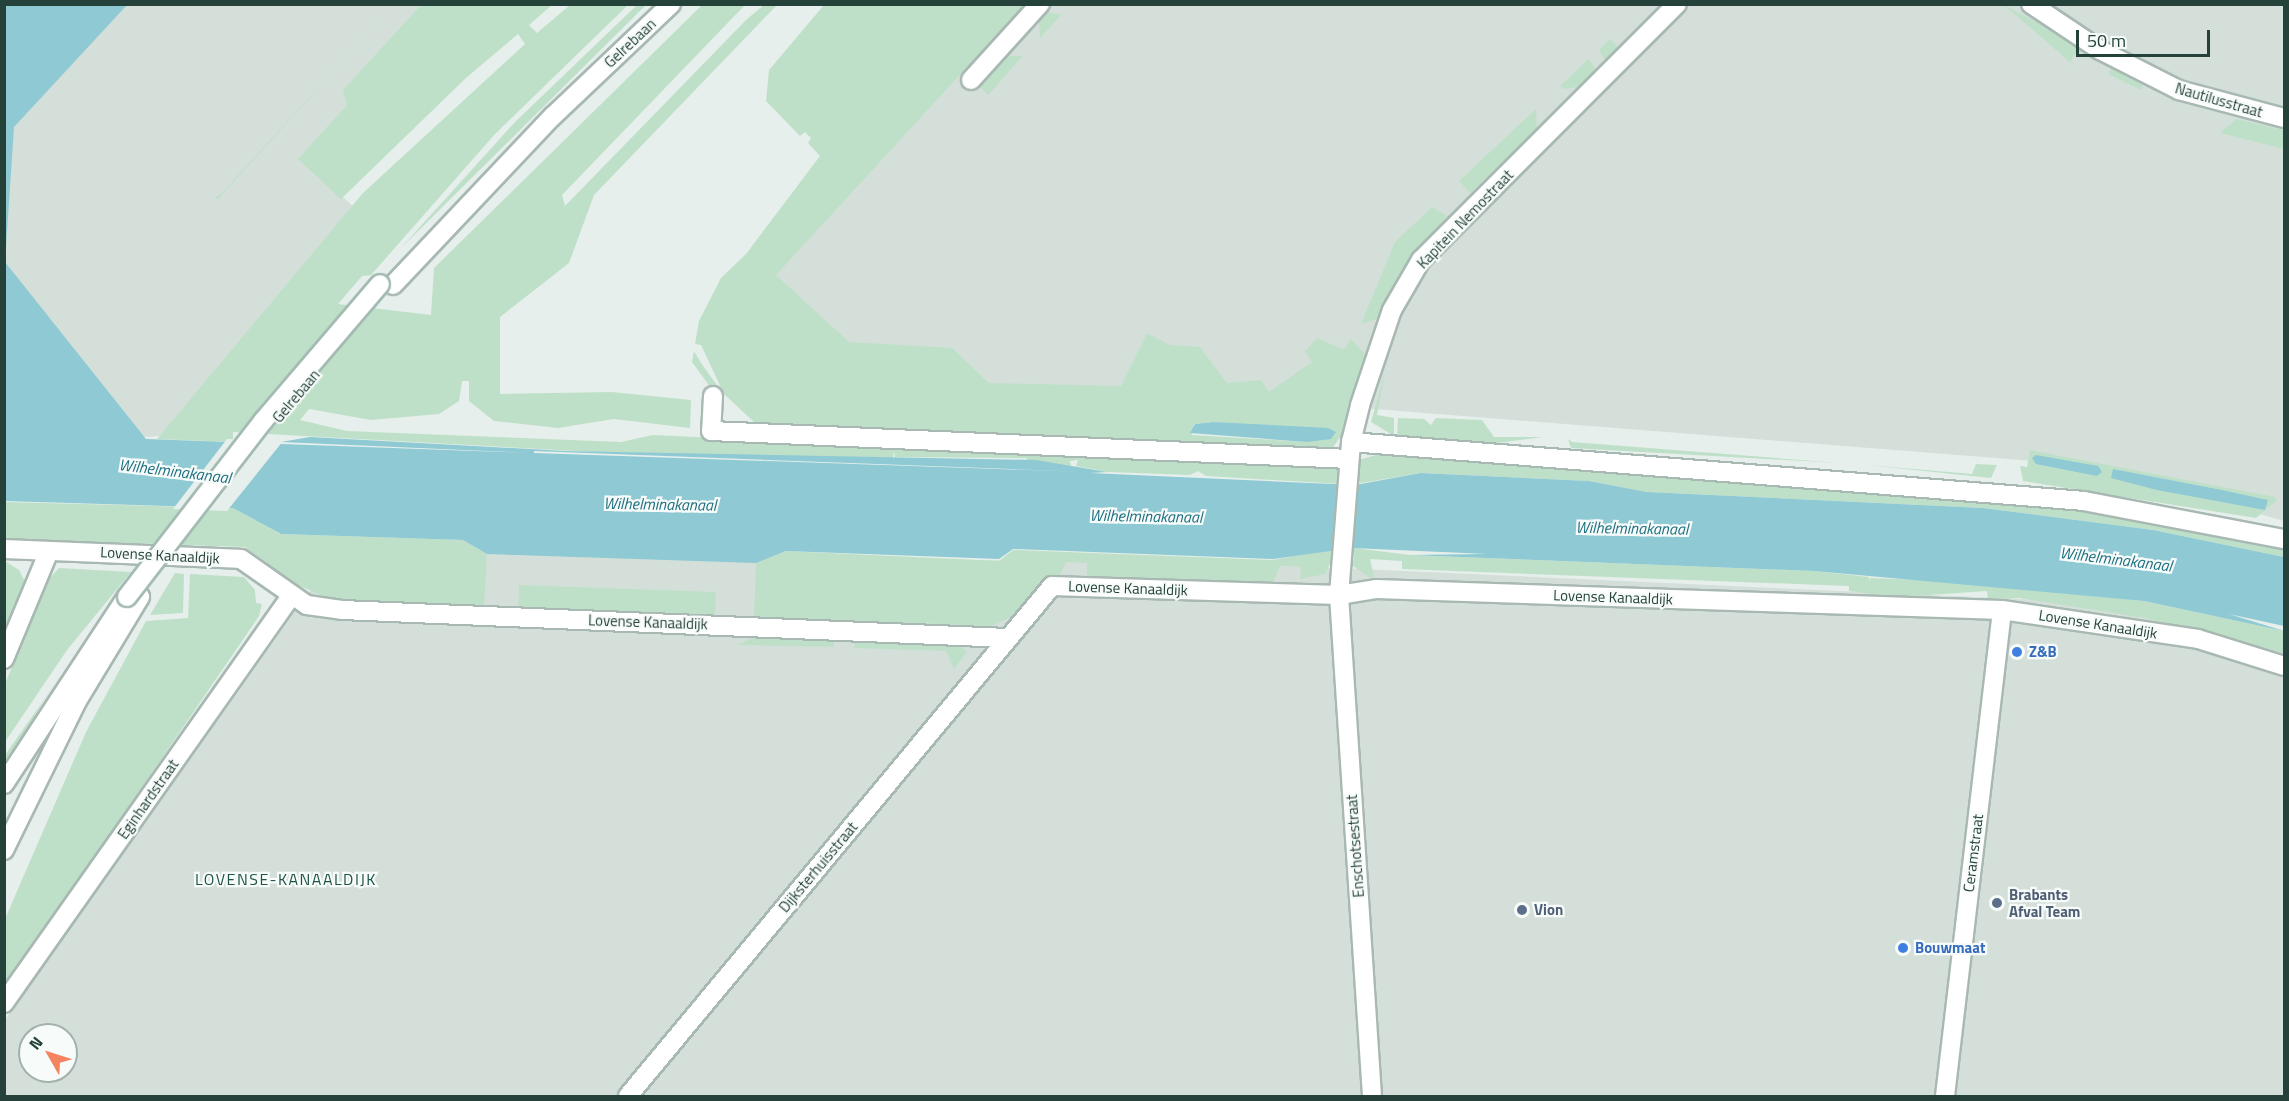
<!DOCTYPE html>
<style>
body{margin:0}
#map{position:relative;width:2289px;height:1101px;overflow:hidden;background:#e6efeb;font-family:"Titillium Web",sans-serif}
div>[style]{position:absolute}
[style*='--x']{left:calc(var(--x)*1px);top:calc(var(--y)*1px);width:calc(var(--w)*1px);rotate:calc(var(--a)*1deg)}
.built>*{inset:0;background:#d4dfda}
.green>*{inset:0;background:#bfe0c8;transform-origin:0 0}
.water>*{inset:0;background:#8ec9d4}
.pier>*{inset:0;background:#e6efeb}
.roads{filter:drop-shadow(2px 0 #a8b8b2) drop-shadow(-2px 0 #a8b8b2) drop-shadow(0 2px #a8b8b2) drop-shadow(0 -2px #a8b8b2)}
.street>*{height:18px;margin:-9px;padding:0 9px;transform-origin:9px;border-radius:9px;background:#fff}
.secondary>*{height:18px;margin:-9px;padding:0 9px;transform-origin:9px;border-radius:9px;background:#fff}
.bridges{filter:drop-shadow(2px 0 #a4bbb3) drop-shadow(-2px 0 #a4bbb3) drop-shadow(0 2px #a4bbb3) drop-shadow(0 -2px #a4bbb3)}
.secondary-bridge>*{height:18px;margin:-9px;padding:0 9px;transform-origin:9px;border-radius:9px;background:#fff}
.dots>*{width:16px;height:16px;translate:-50% -50%;box-sizing:border-box;border:3px solid #f7fbf9;border-radius:50%}
span{translate:-50% -50%;white-space:nowrap;text-align:center;line-height:1.15;-webkit-text-stroke:4.5px #f7fbf9;paint-order:stroke}
.street-label{font-size:15px;color:#24423a}
.shop-label{font-size:15px;color:#366cbe;font-weight:700}
.left{translate:0 -50%;text-align:left}
.service-label{font-size:15px;color:#4e5e75;font-weight:700}
.water-label{font-size:16px;color:#1c6f80;font-style:italic}
.neighbourhood-label{font-size:16px;color:#1f5548;letter-spacing:1.5px}
.frame{position:absolute;inset:0;border:6px solid #24423a;pointer-events:none}
.north{position:absolute;left:18px;top:1023px;width:60px;height:60px;box-sizing:border-box;background:#f7fbf9;border:2px solid #a3b1ad;border-radius:50%;rotate:309deg;font-size:16px;font-weight:700;line-height:24px;text-align:center;color:#24423a}
.north::after{content:'';display:block;margin:auto;width:21px;height:27px;background:#f4845f;clip-path:polygon(50% 0,100% 100%,50% 72%,0 100%)}
.scale{position:absolute;left:2076px;top:30px;width:134px;height:27px;box-sizing:border-box;border:3px solid #24423a;border-top:0;padding-left:8px;font-size:18px;line-height:21px;white-space:nowrap;color:#24423a;-webkit-text-stroke:4px #f7fbf9;paint-order:stroke}
</style>
<div id="map">
<div class="built">
<i style="clip-path:polygon(105px 5px,425px 5px,351px 105px,301px 160px,355px 208px,162px 436px,141px 437px,5px 289px,4px 110px)"></i>
<i style="clip-path:polygon(1000px 5px,2284px 5px,2284px 521px,2086px 465px,1120px 389px,986px 386px,849px 345px,772px 275px)"></i>
<i style="clip-path:polygon(evenodd,341px 547px,1317px 567px,2124px 604px,2284px 646px,2284px 1096px,5px 1096px,5px 1020px,341px 547px,30px 1035px,66px 1035px,66px 1071px,30px 1071px,30px 1035px)"></i>
</div>
<div class="green">
<i style="clip-path:polygon(778px 4px,594px 195px,569px 263px,500px 317px,500px 394px,612px 392px,691px 400px,690px 428px,614px 419px,558px 428px,494px 421px,469px 401px,469px 381px,462px 381px,459px 401px,439px 414px,371px 420px,309px 409px,300px 420px,347px 431px,621px 442px,653px 435px,1338px 467px,1341px 484px,1206px 476px,1198px 471px,1190px 475px,1108px 472px,1076px 466px,1078px 460px,1070px 461px,1071px 466px,1027px 463px,1027px 458px,895px 457px,894px 451px,893px 458px,836px 458px,594px 452px,233px 432px,233px 442px,157px 439px,363px 193px,525px 44px,518px 34px,466px 78px,341px 199px,298px 159px,347px 105px,343px 90px,421px 5px,552px 5px,529px 25px,537px 33px,570px 5px,628px 5px,495px 134px,371px 275px,362px 276px,338px 304px,431px 315px,434px 268px,702px 5px,745px 5px,562px 195px,565px 206px,747px 19px,764px 5px)"></i>
<i style="clip-path:polygon(evenodd,1025px 4px,776px 275px,849px 342px,952px 348px,989px 383px,1121px 386px,1147px 333px,1170px 345px,1200px 347px,1227px 383px,1261px 380px,1269px 392px,1312px 362px,1305px 351px,1317px 338px,1344px 350px,1351px 339px,1365px 354px,1345px 430px,1332px 449px,1321px 453px,756px 424px,724px 394px,701px 345px,695px 344px,699px 321px,721px 278px,746px 254px,820px 156px,808px 143px,811px 138px,805px 132px,800px 136px,766px 101px,769px 70px,824px 5px,1025px 4px,1213px 422px,1291px 428px,1336px 434px,1307px 442px,1192px 435px,1194px 424px,1213px 422px)"></i>
<i style="clip-path:polygon(394px 5px,218px 199px,215px 198px,222px 193px)"></i>
<i style="clip-path:polygon(637px 5px,646px 5px,400px 249px,515px 122px)"></i>
<i style="clip-path:polygon(2004px 5px,2080px 45px,2070px 62px,2077px 67px,2072px 64px)"></i>
<i style="clip-path:polygon(1044px 13px,1062px 14px,1040px 38px,1039px 19px)"></i>
<i style="clip-path:polygon(1610px 39px,1621px 50px,1607px 63px,1599px 50px)"></i>
<i style="clip-path:polygon(1006px 56px,1023px 56px,988px 95px,978px 85px)"></i>
<i style="clip-path:polygon(1589px 59px,1598px 73px,1584px 86px,1564px 89px,1560px 86px)"></i>
<i style="clip-path:polygon(2113px 66px,2143px 84px,2141px 90px,2108px 74px)"></i>
<i style="clip-path:polygon(1536px 109px,1537px 129px,1470px 193px,1459px 181px)"></i>
<i style="clip-path:polygon(2236px 119px,2284px 130px,2284px 149px,2220px 133px)"></i>
<i style="clip-path:polygon(1432px 207px,1447px 216px,1405px 269px,1377px 319px,1361px 324px,1395px 242px)"></i>
<i style="clip-path:polygon(694px 351px,701px 363px,719px 388px,711px 388px,692px 362px)"></i>
<i style="clip-path:polygon(1385px 372px,1377px 415px,1394px 418px,1394px 436px,1371px 422px)"></i>
<i style="clip-path:polygon(1398px 418px,1424px 419px,1431px 425px,1436px 418px,1482px 420px,1494px 437px,1543px 437px,1496px 443px,1397px 436px)"></i>
<i style="clip-path:polygon(1568px 439px,1572px 442px,1839px 463px,1571px 448px)"></i>
<i style="clip-path:polygon(evenodd,2030px 450px,2275px 497px,2277px 500px,2256px 518px,2023px 481px,2020px 466px,2027px 467px,2030px 450px,2113px 469px,2222px 490px,2268px 500px,2264px 510px,2113px 469px)"></i>
<i style="clip-path:polygon(1383px 453px,2022px 499px,2284px 544px,2284px 557px,2153px 530px,1983px 508px,1647px 492px,1589px 481px,1421px 473px,1355px 484px,1355px 461px)"></i>
<i style="clip-path:polygon(1976px 464px,1997px 465px,1991px 478px,1867px 465px,1972px 474px)"></i>
<i style="clip-path:polygon(5px 502px,233px 508px,280px 534px,463px 540px,487px 554px,484px 607px,332px 600px,298px 585px,245px 547px,5px 539px)"></i>
<i style="clip-path:polygon(1338px 548px,1325px 574px,1300px 579px,1301px 567px,1280px 566px,1273px 583px,1087px 577px,1087px 563px,1066px 562px,1059px 576px,1040px 583px,1010px 618px,991px 626px,754px 617px,756px 563px,786px 551px,999px 561px,1013px 550px,1272px 560px)"></i>
<i style="clip-path:polygon(1354px 548px,1410px 555px,1814px 571px,1869px 577px,1869px 582px,1870px 578px,1945px 581px,2144px 601px,2284px 631px,2284px 653px,2145px 618px,2019px 598px,1988px 600px,1987px 591px,1900px 597px,1849px 591px,1849px 586px,1402px 569px,1402px 561px,1370px 559px,1374px 577px,1369px 577px,1353px 566px)"></i>
<i style="clip-path:polygon(5px 561px,19px 570px,27px 586px,5px 648px)"></i>
<i style="clip-path:polygon(59px 568px,131px 572px,67px 650px,5px 742px,5px 684px,48px 580px)"></i>
<i style="clip-path:polygon(175px 573px,184px 574px,183px 613px,150px 615px)"></i>
<i style="clip-path:polygon(190px 574px,244px 577px,255px 590px,256px 603px,262px 604px,259px 616px,5px 988px,5px 919px,86px 732px,146px 621px,188px 618px)"></i>
<i style="left:519px;top:585px;width:197px;height:23px;rotate:2deg"></i>
<i style="clip-path:polygon(95px 627px,42px 703px,5px 766px,5px 755px)"></i>
<i style="clip-path:polygon(756px 636px,833px 639px,834px 647px,737px 645px)"></i>
<i style="clip-path:polygon(855px 640px,958px 644px,967px 652px,954px 669px,946px 651px,854px 648px)"></i>
</div>
<div class="water">
<i style="clip-path:polygon(evenodd,5px 5px,127px 5px,14px 127px,5px 262px,146px 439px,530px 453px,281px 442px,310px 437px,565px 451px,1036px 460px,1107px 472px,1090px 473px,1355px 485px,1421px 473px,1589px 481px,1647px 492px,1983px 508px,2153px 530px,2284px 557px,2284px 626px,2229px 614px,2284px 631px,2144px 601px,1814px 571px,1409px 555px,1487px 554px,1352px 548px,1273px 559px,1013px 549px,999px 559px,786px 551px,756px 563px,487px 554px,463px 540px,281px 534px,233px 508px,5px 501px,5px 5px,534px 451px,1035px 470px,1086px 472px,534px 453px,534px 451px)"></i>
<i style="clip-path:polygon(1213px 422px,1328px 428px,1336px 432px,1331px 439px,1307px 442px,1190px 433px,1195px 424px)"></i>
<i style="clip-path:polygon(2036px 455px,2098px 466px,2102px 472px,2097px 476px,2036px 464px,2032px 458px)"></i>
<i style="clip-path:polygon(2113px 469px,2222px 490px,2268px 500px,2265px 510px,2157px 490px,2111px 478px)"></i>
</div>
<div class="pier">
<i style="clip-path:polygon(287px 436px,227px 511px,173px 509px,227px 439px,279px 441px)"></i>
</div>
<div class="roads">
<div class="street">
<i style="--x:2031;--y:4;--w:83;--a:33.7"></i>
<i style="--x:2100;--y:50;--w:89;--a:26.9"></i>
<i style="--x:2179;--y:90;--w:109;--a:14.9"></i>
<i style="--x:971;--y:80;--w:103;--a:-47.8"></i>
<i style="--x:713;--y:396;--w:35;--a:93"></i>
<i style="--x:711;--y:431;--w:639;--a:2.51"></i>
<i style="--x:1351;--y:442;--w:735;--a:4.6"></i>
<i style="--x:2084;--y:501;--w:204;--a:10.8"></i>
<i style="--x:4;--y:549;--w:237;--a:2.4"></i>
<i style="--x:241;--y:559;--w:80;--a:34.9"></i>
<i style="--x:307;--y:605;--w:35;--a:8"></i>
<i style="--x:342;--y:610;--w:666;--a:2.41"></i>
<i style="--x:4;--y:659;--w:117;--a:-67.4"></i>
<i style="--x:4;--y:1003;--w:499;--a:-54.8"></i>
<i style="--x:628;--y:1096;--w:663;--a:-50.26"></i>
<i style="--x:1052;--y:586;--w:287;--a:1.8"></i>
<i style="--x:1339;--y:595;--w:37;--a:-9"></i>
<i style="--x:1376;--y:589;--w:626;--a:1.92"></i>
<i style="--x:2002;--y:610;--w:198;--a:8.4"></i>
<i style="--x:2198;--y:639;--w:90;--a:17.4"></i>
<i style="--x:1372;--y:1096;--w:502;--a:-93.77"></i>
<i style="--x:1339;--y:595;--w:153;--a:-85.5"></i>
<i style="--x:1351;--y:442;--w:38;--a:-76"></i>
<i style="--x:1360;--y:405;--w:100;--a:-71.4"></i>
<i style="--x:1392;--y:310;--w:58;--a:-59.9"></i>
<i style="--x:1421;--y:260;--w:362;--a:-45"></i>
<i style="--x:1945;--y:1096;--w:489;--a:-83.3"></i>
</div>
<div class="secondary">
<i style="--x:393;--y:285;--w:233;--a:-46.6"></i>
<i style="--x:553;--y:116;--w:163;--a:-43.5"></i>
<i style="--x:4;--y:784;--w:224;--a:-56.7"></i>
<i style="--x:4;--y:850;--w:166;--a:-63.9"></i>
<i style="--x:77;--y:701;--w:122;--a:-58.8"></i>
</div>
</div>
<div class="bridges">
<div class="secondary-bridge">
<i style="--x:127;--y:597;--w:222;--a:-52.3"></i>
<i style="--x:263;--y:421;--w:180;--a:-49.5"></i>
</div>
</div>
<div class="dots">
<i style="left:2017px;top:652px;background:#3f7fe0"></i>
<i style="left:1997px;top:903px;background:#5c6f8a"></i>
<i style="left:1522px;top:910px;background:#5c6f8a"></i>
<i style="left:1903px;top:948px;background:#3f7fe0"></i>
</div>
<div class="street-label">
<span style="left:630px;top:43px;rotate:-43deg">Gelrebaan</span>
<span style="left:2219px;top:100px;rotate:16deg">Nautilusstraat</span>
<span style="left:1465px;top:219px;rotate:-46deg">Kapitein Nemostraat</span>
<span style="left:296px;top:396px;rotate:-50deg">Gelrebaan</span>
<span style="left:160px;top:555px;rotate:3deg">Lovense Kanaaldijk</span>
<span style="left:1128px;top:588px;rotate:2deg">Lovense Kanaaldijk</span>
<span style="left:1613px;top:597px;rotate:2deg">Lovense Kanaaldijk</span>
<span style="left:648px;top:622px;rotate:2deg">Lovense Kanaaldijk</span>
<span style="left:2098px;top:624px;rotate:9deg">Lovense Kanaaldijk</span>
<span style="left:148px;top:799px;rotate:-55deg">Eginhardstraat</span>
<span style="left:1355px;top:846px;rotate:-94deg">Enschotsestraat</span>
<span style="left:1973px;top:853px;rotate:-83deg">Ceramstraat</span>
<span style="left:818px;top:867px;rotate:-50deg">Dijksterhuisstraat</span>
</div>
<div class="shop-label">
<span class="left" style="left:2029px;top:652px">Z&amp;B</span>
<span class="left" style="left:1915px;top:948px">Bouwmaat</span>
</div>
<div class="service-label">
<span class="left" style="left:2009px;top:903px">Brabants<br>Afval Team</span>
<span class="left" style="left:1534px;top:910px">Vion</span>
</div>
<div class="water-label">
<span style="left:175px;top:471px;rotate:7deg">Wilhelminakanaal</span>
<span style="left:660px;top:504px;rotate:1deg">Wilhelminakanaal</span>
<span style="left:1146px;top:516px;rotate:1deg">Wilhelminakanaal</span>
<span style="left:1632px;top:528px;rotate:1deg">Wilhelminakanaal</span>
<span style="left:2116px;top:559px;rotate:7deg">Wilhelminakanaal</span>
</div>
<div class="neighbourhood-label">
<span style="left:286px;top:879px">LOVENSE-KANAALDIJK</span>
</div>
<div class="frame"></div>
<div class="north">N</div>
<div class="scale">50 m</div>
</div>
